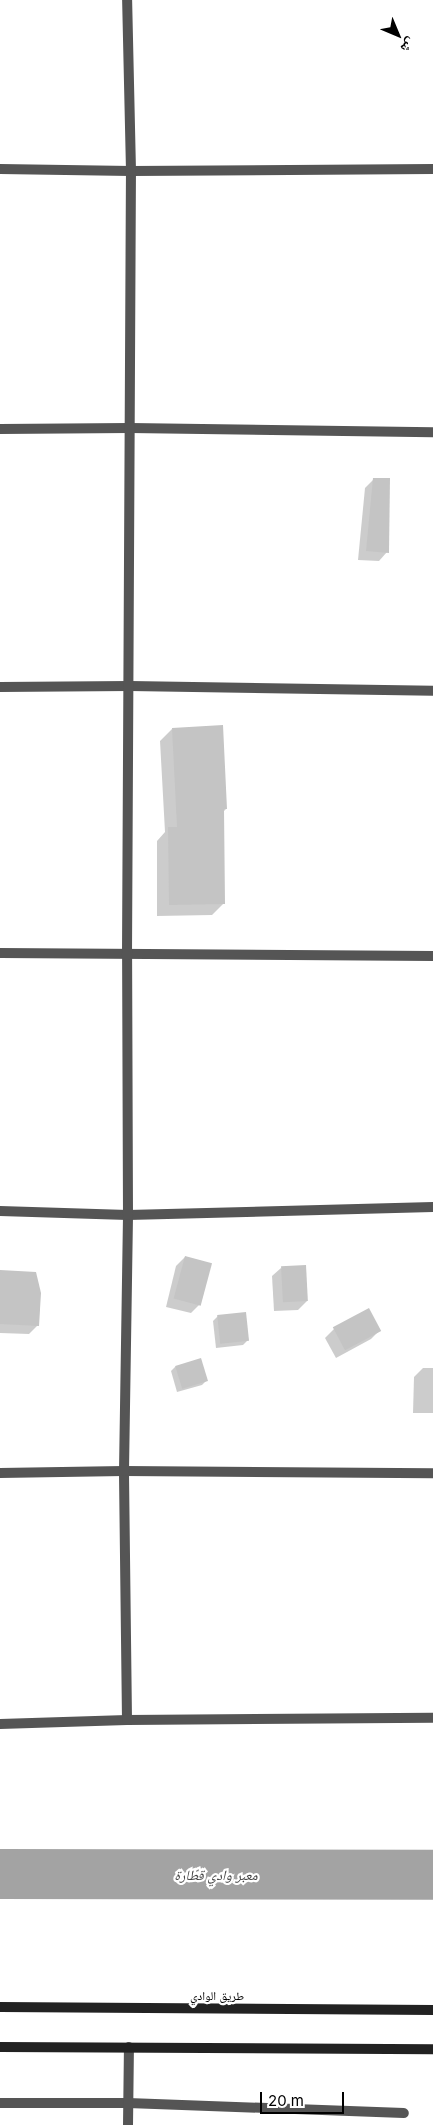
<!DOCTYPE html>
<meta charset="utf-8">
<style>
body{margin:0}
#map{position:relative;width:433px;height:2125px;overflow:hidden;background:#fff;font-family:Inter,"Noto Naskh Arabic",sans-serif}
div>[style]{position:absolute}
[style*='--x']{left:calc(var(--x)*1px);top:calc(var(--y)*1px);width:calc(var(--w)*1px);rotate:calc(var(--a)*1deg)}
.shadow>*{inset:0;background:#0003}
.river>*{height:50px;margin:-25px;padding:0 25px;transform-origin:25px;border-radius:25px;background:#a3a3a3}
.building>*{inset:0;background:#c4c4c4;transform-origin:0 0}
.minor>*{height:10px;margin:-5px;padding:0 5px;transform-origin:5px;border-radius:5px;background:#555}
.secondary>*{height:10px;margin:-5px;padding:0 5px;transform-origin:5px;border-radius:5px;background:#222}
span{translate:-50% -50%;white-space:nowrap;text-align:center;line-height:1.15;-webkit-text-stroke:4.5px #fff;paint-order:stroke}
.street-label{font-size:12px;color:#000}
.water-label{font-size:14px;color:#444;font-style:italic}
.north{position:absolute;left:373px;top:10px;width:50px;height:50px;-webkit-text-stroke:4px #fff;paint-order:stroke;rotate:135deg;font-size:14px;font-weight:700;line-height:20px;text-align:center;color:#000}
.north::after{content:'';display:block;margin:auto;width:18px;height:22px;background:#000;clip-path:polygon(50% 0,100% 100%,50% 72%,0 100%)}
.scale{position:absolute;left:260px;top:2092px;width:84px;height:22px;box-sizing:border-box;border:2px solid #000;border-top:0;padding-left:6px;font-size:15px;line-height:18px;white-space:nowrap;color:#000;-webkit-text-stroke:4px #fff;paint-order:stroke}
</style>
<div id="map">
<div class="shadow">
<i style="clip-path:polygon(374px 479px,387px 552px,379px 561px,358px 560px,365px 488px)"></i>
<i style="clip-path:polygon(172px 729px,226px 809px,223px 812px,224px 903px,212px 915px,157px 916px,157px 841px,165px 832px,160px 741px)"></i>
<i style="clip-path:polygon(185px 1257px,200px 1304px,191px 1313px,166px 1307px,176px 1266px)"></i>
<i style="clip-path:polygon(281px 1268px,307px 1301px,298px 1310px,274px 1311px,272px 1276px)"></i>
<i style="clip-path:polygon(0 1271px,38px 1325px,29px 1334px,0 1333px)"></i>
<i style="clip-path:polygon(218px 1316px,248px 1340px,243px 1345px,216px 1348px,213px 1321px)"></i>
<i style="clip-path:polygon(334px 1329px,379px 1331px,371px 1339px,336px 1358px,325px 1338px)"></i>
<i style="clip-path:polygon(176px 1366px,206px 1381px,202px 1385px,177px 1392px,171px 1371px)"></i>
<i style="clip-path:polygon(423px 1368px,433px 1368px,433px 1413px,413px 1413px,414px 1377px)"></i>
</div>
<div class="river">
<i style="--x:0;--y:1874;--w:433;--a:0.1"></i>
</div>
<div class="building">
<i style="clip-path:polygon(373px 478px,390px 478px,389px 553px,366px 551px)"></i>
<i style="clip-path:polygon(223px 725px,227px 809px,224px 809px,225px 904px,169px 905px,168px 827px,177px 827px,172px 728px)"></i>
<i style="left:185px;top:1256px;width:28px;height:44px;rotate:15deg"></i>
<i style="left:306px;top:1265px;width:36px;height:25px;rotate:87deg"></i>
<i style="clip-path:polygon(0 1270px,36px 1272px,41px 1293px,39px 1326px,0 1324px)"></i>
<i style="left:369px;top:1308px;width:26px;height:41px;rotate:62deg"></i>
<i style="left:246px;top:1312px;width:29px;height:29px;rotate:84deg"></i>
<i style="left:201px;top:1358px;width:24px;height:27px;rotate:73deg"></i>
</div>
<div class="minor">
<i style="--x:0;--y:169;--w:131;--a:0.9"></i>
<i style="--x:131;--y:171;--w:302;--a:-0.4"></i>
<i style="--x:0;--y:429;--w:130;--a:-0.4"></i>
<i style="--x:130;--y:428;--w:303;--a:0.8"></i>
<i style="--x:0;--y:687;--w:130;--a:-0.4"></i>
<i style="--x:130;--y:686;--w:303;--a:0.9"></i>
<i style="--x:0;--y:953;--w:433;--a:0.4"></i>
<i style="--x:0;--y:1211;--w:128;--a:1.8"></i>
<i style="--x:128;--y:1215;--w:305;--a:-1.5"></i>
<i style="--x:0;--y:1473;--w:124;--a:-0.9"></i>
<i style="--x:124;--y:1471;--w:309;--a:0.4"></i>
<i style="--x:127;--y:1720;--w:249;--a:-90.7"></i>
<i style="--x:124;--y:1471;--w:256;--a:-89.1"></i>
<i style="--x:128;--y:1215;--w:260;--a:-90.2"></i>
<i style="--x:127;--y:955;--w:784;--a:-89.71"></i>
<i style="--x:131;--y:171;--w:171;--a:-91.3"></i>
<i style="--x:0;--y:1724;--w:127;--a:-1.8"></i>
<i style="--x:127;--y:1720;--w:306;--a:-0.4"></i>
<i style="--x:0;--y:2103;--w:128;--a:0"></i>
<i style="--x:128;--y:2103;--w:276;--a:2.1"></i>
<i style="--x:128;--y:2125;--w:78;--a:-89.3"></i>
</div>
<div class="secondary">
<i style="--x:0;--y:2007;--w:433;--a:0.4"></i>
<i style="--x:0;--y:2047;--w:433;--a:0.3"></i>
</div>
<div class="street-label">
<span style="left:217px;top:1996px">طريق الوادي</span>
</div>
<div class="water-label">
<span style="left:216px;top:1875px">معبر وادي قطّارة</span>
</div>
<div class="north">ش</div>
<div class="scale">20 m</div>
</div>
